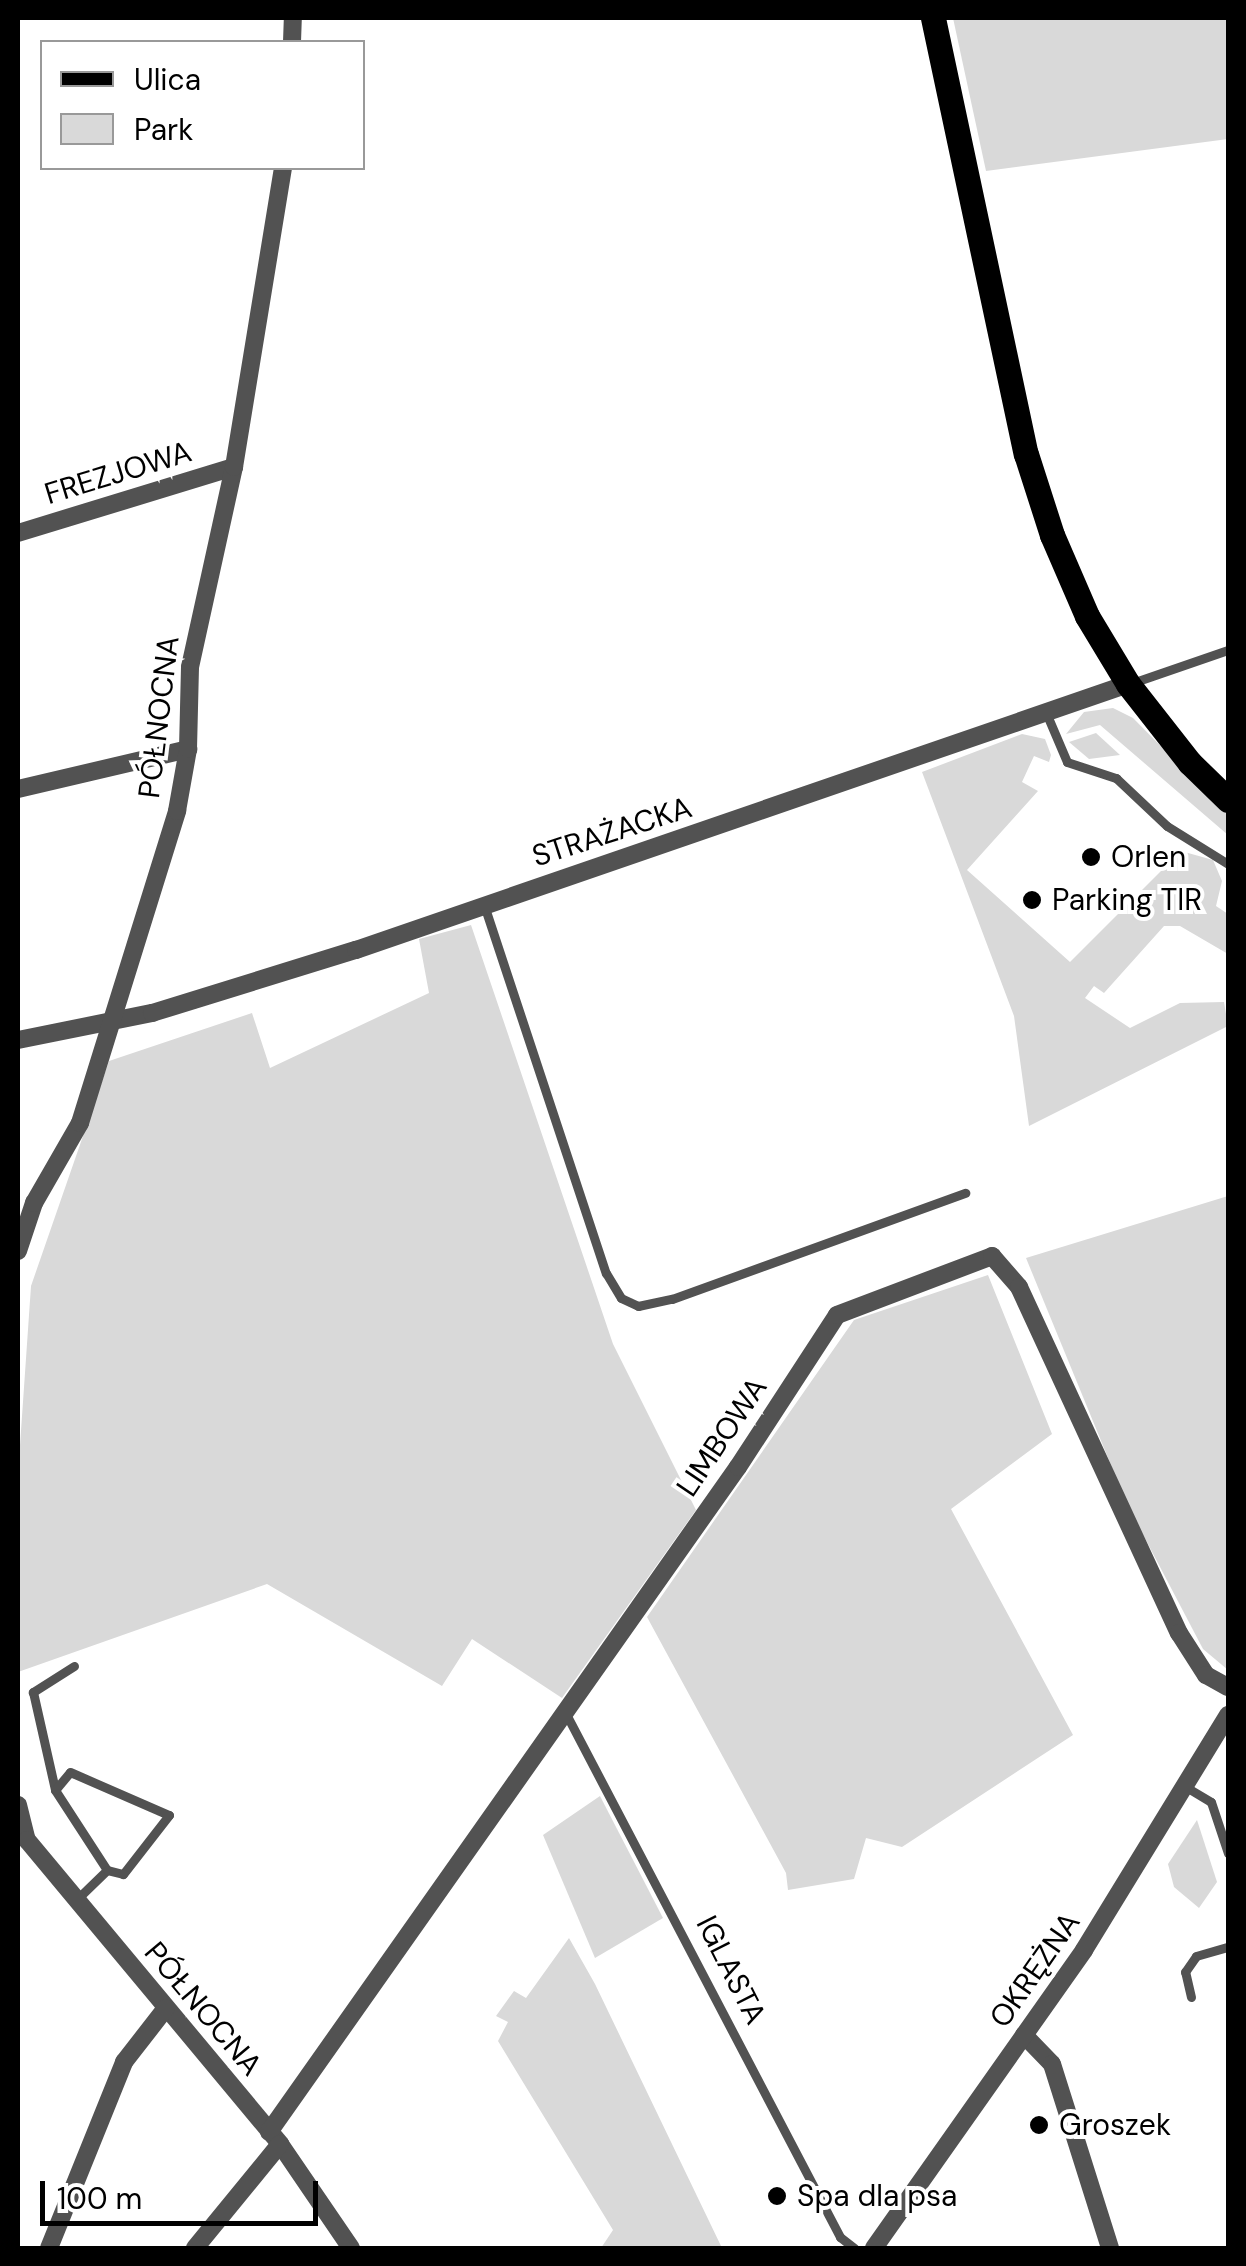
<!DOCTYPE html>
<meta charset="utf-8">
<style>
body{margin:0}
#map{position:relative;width:1246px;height:2266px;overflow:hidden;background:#fff;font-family:"DM Sans",sans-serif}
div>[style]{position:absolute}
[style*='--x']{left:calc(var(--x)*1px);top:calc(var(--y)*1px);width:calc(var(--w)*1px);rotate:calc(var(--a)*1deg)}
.green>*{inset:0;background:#d9d9d9}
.lane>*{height:9px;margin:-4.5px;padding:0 4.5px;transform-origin:4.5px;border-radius:4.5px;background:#525252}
.street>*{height:18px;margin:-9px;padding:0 9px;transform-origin:9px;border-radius:9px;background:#525252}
.primary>*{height:25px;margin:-12.5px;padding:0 12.5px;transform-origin:12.5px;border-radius:12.5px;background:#000}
.dots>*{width:28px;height:28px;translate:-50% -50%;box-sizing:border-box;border:5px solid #fff;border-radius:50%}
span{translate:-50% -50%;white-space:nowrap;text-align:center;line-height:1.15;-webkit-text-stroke:8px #fff;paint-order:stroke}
.street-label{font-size:30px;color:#000}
.poi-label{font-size:30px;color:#000}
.left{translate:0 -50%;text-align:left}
.frame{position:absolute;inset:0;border:20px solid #000;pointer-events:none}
.legend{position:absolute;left:40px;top:40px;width:325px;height:130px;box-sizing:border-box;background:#fff;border:2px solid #999;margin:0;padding:12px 18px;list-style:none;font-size:30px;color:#000}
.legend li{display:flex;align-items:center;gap:20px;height:50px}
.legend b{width:50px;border:2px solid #999}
.scale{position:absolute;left:40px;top:2181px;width:278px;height:45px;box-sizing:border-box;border:5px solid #000;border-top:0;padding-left:12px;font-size:30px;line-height:35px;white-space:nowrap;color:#000;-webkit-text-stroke:8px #fff;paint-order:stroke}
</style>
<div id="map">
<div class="green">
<i style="clip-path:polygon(953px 18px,1228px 18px,1228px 139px,986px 171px)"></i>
<i style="clip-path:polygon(1113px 708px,1133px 718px,1228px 814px,1228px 835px,1100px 725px,1066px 734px,1084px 712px)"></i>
<i style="clip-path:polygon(1096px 733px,1120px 755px,1089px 759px,1069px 742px)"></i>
<i style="clip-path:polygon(1022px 734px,1045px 739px,1051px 755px,1049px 762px,1034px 756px,1022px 782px,1038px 791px,967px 870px,1070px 962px,1181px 851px,1213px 860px,1222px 881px,1216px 906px,1228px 914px,1228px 954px,1180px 926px,1164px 926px,1104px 993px,1094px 986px,1085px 998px,1130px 1028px,1180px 1003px,1224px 1002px,1228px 1026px,1029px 1126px,1014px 1016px,922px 772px)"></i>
<i style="clip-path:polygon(471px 925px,613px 1344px,696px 1510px,562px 1698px,472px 1639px,442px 1686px,267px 1584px,18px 1672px,18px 1474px,31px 1286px,109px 1061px,252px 1013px,270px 1068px,429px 993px,419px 939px)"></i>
<i style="clip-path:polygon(1228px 1196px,1228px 1670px,1203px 1649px,1127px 1504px,1026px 1258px)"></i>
<i style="clip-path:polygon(988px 1275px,1052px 1434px,951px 1509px,1073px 1735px,902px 1847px,866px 1838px,854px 1879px,788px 1890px,786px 1873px,647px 1617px,854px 1320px)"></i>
<i style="clip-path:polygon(600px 1796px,663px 1918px,595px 1958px,543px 1835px)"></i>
<i style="clip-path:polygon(1197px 1820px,1217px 1882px,1199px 1908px,1174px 1887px,1168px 1864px)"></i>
<i style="clip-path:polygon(569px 1938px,595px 1984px,722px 2248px,601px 2248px,613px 2230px,498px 2041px,508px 2022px,496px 2016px,514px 1991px,526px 1998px)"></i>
</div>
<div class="lane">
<i style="--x:1132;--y:683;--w:102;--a:-19"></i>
<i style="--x:1047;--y:715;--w:51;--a:66.9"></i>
<i style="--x:1067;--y:762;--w:52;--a:18.1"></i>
<i style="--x:1116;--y:778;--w:70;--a:43.3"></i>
<i style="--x:1167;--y:826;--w:72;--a:31.9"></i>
<i style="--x:484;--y:905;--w:388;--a:71.7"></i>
<i style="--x:606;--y:1273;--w:29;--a:59"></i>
<i style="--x:621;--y:1298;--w:19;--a:25"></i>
<i style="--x:638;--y:1306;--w:35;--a:-12"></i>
<i style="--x:672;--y:1299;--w:312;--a:-19.9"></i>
<i style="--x:74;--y:1666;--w:49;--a:147.6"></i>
<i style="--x:33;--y:1692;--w:100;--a:77.3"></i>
<i style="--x:55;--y:1790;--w:95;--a:57"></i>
<i style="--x:107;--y:1870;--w:43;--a:135.9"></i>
<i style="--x:565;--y:1712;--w:593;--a:62.35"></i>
<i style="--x:840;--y:2237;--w:18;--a:38"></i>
<i style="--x:1186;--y:1787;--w:29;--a:31"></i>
<i style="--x:1211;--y:1802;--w:54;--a:71.6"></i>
<i style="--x:55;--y:1790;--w:23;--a:-50"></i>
<i style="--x:70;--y:1772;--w:108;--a:23.5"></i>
<i style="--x:169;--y:1815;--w:75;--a:127.9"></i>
<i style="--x:123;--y:1874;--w:16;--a:-166"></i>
<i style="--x:1191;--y:1997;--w:26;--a:-103"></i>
<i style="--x:1185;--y:1972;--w:19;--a:-55"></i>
<i style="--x:1196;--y:1956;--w:33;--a:-16"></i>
</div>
<div class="street">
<i style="--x:292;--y:42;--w:24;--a:-88"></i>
<i style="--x:18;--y:533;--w:226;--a:-17"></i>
<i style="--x:18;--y:789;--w:175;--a:-13.2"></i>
<i style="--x:18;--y:1040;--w:137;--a:-11.4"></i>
<i style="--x:152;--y:1013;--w:214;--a:-17.2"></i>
<i style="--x:356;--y:950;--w:817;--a:-19.01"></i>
<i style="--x:18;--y:1251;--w:51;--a:-71.6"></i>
<i style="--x:34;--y:1203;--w:92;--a:-60.1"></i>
<i style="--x:80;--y:1123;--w:327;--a:-72.7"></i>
<i style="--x:177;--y:811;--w:63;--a:-79.9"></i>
<i style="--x:188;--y:749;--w:82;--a:-88.6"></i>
<i style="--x:190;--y:667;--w:205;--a:-77.6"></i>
<i style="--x:234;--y:467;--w:303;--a:-80.7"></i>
<i style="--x:18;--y:1805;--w:36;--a:76"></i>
<i style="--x:27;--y:1840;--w:396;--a:50.2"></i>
<i style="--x:280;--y:2144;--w:126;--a:55.7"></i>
<i style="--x:1024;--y:2035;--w:40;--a:46"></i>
<i style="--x:1052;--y:2064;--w:193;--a:72.5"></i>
<i style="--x:269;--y:2132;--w:814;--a:-54.81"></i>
<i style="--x:738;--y:1467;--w:181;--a:-56.9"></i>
<i style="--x:837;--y:1315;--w:166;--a:-20.8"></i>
<i style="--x:992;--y:1256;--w:41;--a:48.9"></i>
<i style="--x:1019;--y:1287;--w:381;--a:65.2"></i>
<i style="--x:1179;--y:1633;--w:50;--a:57.3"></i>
<i style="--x:1206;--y:1675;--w:25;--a:29"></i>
<i style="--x:49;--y:2248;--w:201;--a:-68"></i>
<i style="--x:124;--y:2062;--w:68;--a:-52.1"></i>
<i style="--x:195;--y:2248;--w:134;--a:-50.7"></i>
<i style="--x:874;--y:2248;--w:365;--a:-54.8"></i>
<i style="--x:1084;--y:1950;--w:276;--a:-58.5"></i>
</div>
<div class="primary">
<i style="--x:933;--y:18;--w:446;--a:78"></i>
<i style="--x:1026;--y:454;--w:85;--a:72.2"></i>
<i style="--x:1052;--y:535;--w:88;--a:66.6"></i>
<i style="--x:1087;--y:616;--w:79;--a:58.9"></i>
<i style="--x:1128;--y:684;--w:100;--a:51.9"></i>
<i style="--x:1190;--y:763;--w:53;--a:44.2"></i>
</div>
<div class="dots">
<i style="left:1091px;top:857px;background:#000"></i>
<i style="left:1032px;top:900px;background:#000"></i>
<i style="left:1039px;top:2125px;background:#000"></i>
<i style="left:777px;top:2196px;background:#000"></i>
</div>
<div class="street-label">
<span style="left:118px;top:473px;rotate:-17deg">FREZJOWA</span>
<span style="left:159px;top:717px;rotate:-83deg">PÓŁNOCNA</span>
<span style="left:612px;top:832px;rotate:-18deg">STRAŻACKA</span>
<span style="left:722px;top:1437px;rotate:-56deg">LIMBOWA</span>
<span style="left:731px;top:1970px;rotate:63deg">IGLASTA</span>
<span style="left:1035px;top:1970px;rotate:-55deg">OKRĘŻNA</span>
<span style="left:203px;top:2009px;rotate:50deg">PÓŁNOCNA</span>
</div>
<div class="poi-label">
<span class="left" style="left:1111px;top:857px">Orlen</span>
<span class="left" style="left:1052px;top:900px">Parking TIR</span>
<span class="left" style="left:1059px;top:2125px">Groszek</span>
<span class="left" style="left:797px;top:2196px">Spa dla psa</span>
</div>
<div class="frame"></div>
<ul class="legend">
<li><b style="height:12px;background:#000"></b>Ulica</li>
<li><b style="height:28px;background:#d9d9d9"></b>Park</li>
</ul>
<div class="scale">100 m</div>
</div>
